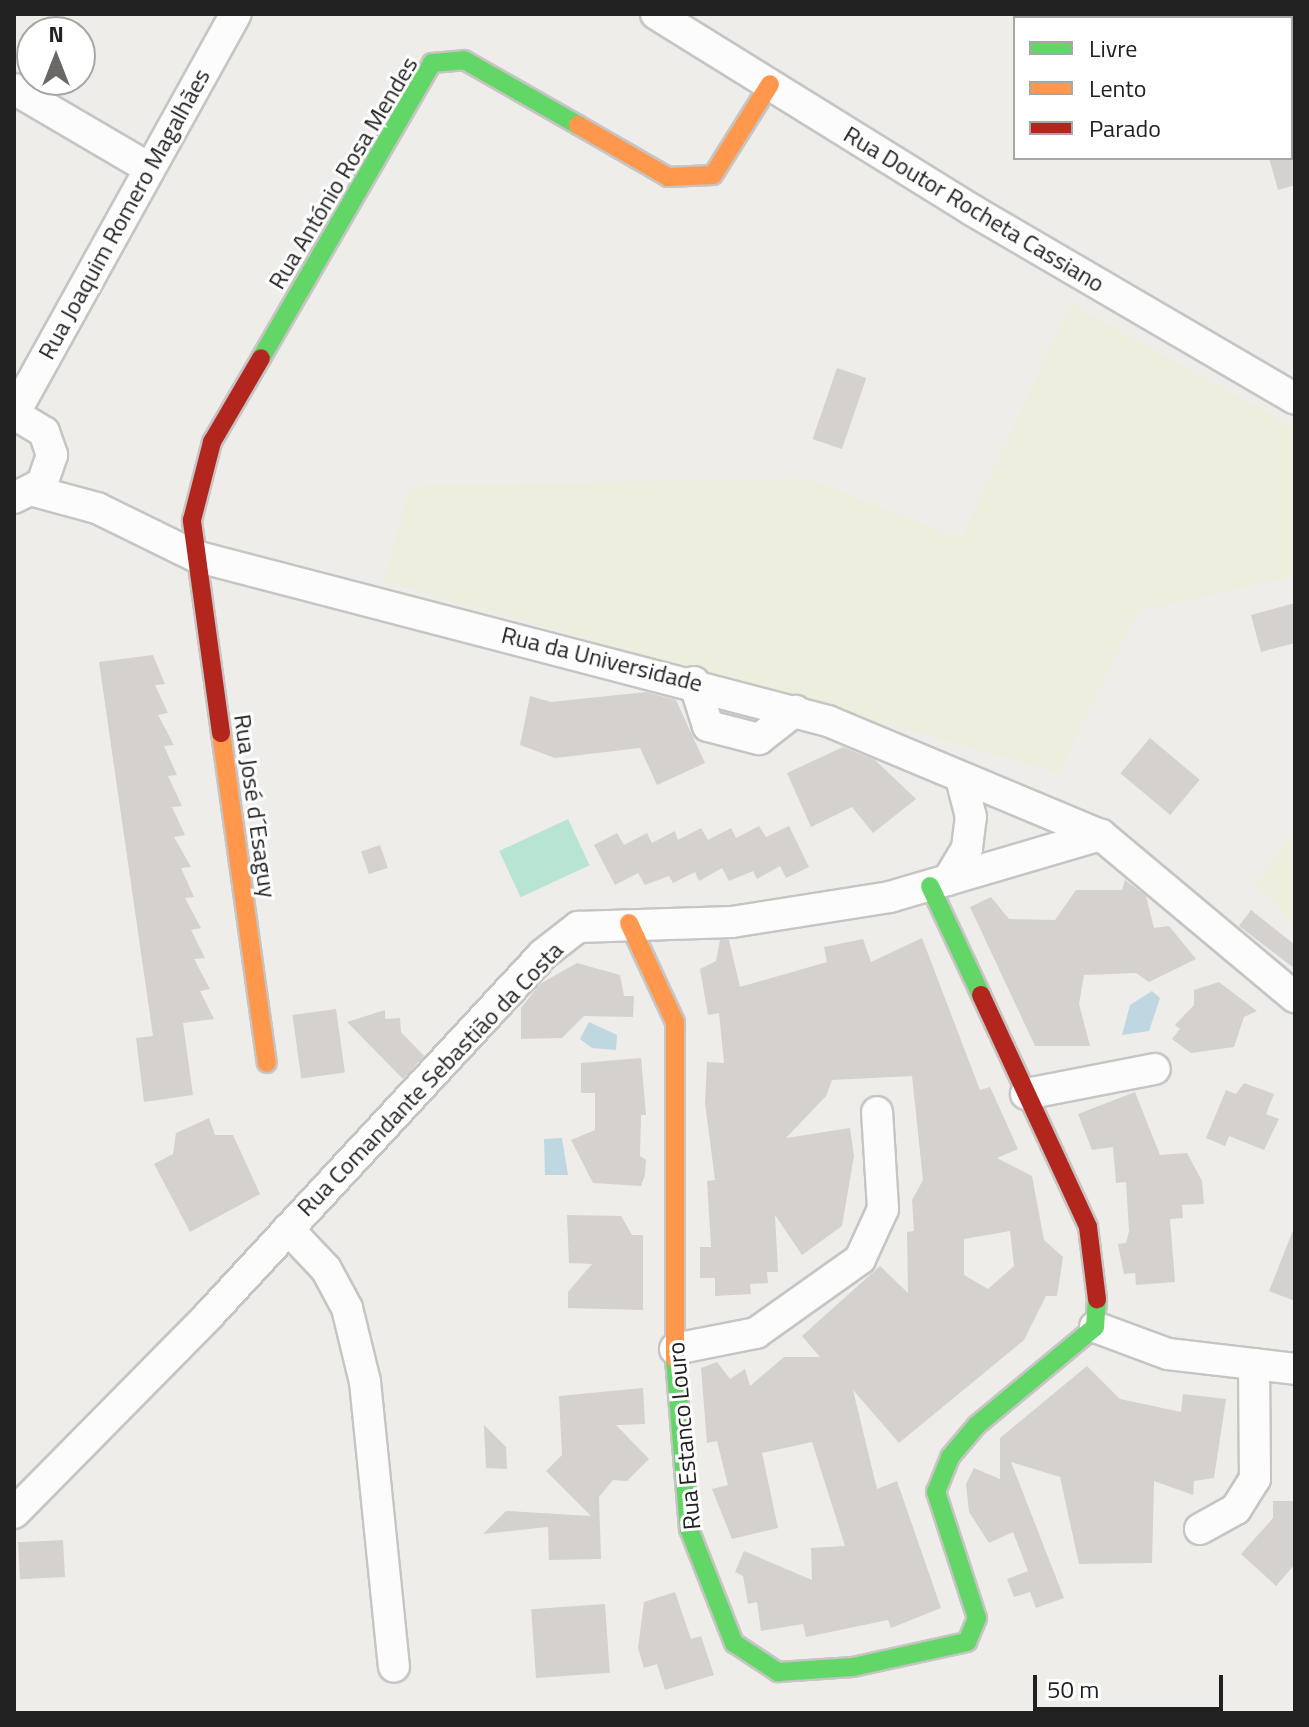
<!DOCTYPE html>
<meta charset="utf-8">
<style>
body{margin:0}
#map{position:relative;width:1309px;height:1727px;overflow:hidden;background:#efede9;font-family:"Titillium Web",sans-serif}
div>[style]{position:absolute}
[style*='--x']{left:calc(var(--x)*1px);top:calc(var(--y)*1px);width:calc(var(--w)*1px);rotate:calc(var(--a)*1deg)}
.farmland>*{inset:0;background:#edeedd}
.pitch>*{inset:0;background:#b7e4d3;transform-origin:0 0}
.water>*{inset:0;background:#bfd7e0}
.building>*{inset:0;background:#d4d1ce;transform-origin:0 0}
.roads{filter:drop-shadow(2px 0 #c6c5c4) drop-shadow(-2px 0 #c6c5c4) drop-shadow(0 2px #c6c5c4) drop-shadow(0 -2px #c6c5c4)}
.street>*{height:30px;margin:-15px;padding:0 15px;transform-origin:15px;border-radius:15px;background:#fdfcfc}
.fast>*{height:18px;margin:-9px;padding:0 9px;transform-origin:9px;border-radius:9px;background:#63d668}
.slow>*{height:18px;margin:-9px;padding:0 9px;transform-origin:9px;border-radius:9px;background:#ff974d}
.jam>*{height:18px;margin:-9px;padding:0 9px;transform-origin:9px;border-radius:9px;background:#b3261e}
span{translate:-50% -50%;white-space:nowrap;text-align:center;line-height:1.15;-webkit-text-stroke:6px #fff;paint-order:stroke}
.street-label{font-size:24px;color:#212121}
.frame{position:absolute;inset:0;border:16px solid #212121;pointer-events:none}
.legend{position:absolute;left:1013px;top:16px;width:280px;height:144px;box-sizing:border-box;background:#fff;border:2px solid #a6a6a6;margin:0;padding:10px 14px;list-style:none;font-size:24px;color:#212121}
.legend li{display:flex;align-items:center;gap:16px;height:40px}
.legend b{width:40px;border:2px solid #a6a6a6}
.north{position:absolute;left:16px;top:16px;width:80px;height:80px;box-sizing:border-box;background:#fff;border:2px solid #a6a6a6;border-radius:50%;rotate:0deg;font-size:22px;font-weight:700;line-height:32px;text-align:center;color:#212121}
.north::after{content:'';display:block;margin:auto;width:28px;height:36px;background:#696867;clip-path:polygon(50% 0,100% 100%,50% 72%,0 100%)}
.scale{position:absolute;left:1033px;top:1675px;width:190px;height:36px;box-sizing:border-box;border:4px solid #212121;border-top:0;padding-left:10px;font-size:24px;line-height:28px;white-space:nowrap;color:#212121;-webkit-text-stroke:6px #fff;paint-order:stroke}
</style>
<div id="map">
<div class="farmland">
<i style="clip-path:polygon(1071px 304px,1295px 428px,1295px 576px,1138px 611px,1059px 773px,384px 581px,410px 486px,808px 478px,961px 539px)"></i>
<i style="clip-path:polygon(1295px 831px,1295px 926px,1255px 884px)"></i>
</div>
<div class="pitch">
<i style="left:568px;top:819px;width:51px;height:76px;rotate:65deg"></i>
</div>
<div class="water">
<i style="clip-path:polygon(1152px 991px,1160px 998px,1149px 1031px,1122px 1035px,1130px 1005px)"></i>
<i style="clip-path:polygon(589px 1022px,617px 1035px,616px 1050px,592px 1048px,580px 1039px)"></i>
<i style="clip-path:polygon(562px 1138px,568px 1175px,545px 1175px,544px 1139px)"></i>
</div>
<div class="building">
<i style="clip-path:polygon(1269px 158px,1295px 158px,1295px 185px,1278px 190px)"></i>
<i style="left:837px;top:368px;width:31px;height:75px;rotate:19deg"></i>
<i style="clip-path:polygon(1295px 603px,1295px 643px,1261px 652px,1251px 615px)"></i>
<i style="clip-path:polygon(153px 655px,165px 684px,155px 685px,168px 713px,158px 715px,174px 745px,164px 746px,177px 775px,168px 776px,182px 806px,172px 807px,185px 835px,174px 837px,191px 867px,181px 868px,194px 897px,185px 898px,201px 928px,191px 930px,205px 958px,194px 959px,210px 989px,200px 991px,214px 1019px,183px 1023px,193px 1095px,144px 1102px,136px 1038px,153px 1036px,99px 662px)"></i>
<i style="clip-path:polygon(646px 692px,676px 700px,705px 763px,657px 785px,640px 748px,555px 758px,520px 745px,530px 696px,551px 702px)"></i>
<i style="left:1150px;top:738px;width:65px;height:46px;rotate:40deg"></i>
<i style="clip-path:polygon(843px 747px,875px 760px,916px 799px,873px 833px,852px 807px,811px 827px,787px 773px)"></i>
<i style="clip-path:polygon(759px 826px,766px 837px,789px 826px,809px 867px,786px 878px,780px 866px,757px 879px,753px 871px,729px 881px,722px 868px,699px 881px,695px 872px,673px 883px,669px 876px,645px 885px,638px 873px,615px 885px,594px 845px,617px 833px,624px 845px,647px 833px,652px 843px,675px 831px,678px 840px,701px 828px,708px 840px,731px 828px,736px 838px)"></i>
<i style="left:380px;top:845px;width:24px;height:20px;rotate:71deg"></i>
<i style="clip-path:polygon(1125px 880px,1146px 896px,1154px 928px,1169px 926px,1196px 959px,1149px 982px,1136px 973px,1084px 975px,1079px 1004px,1090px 1046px,1035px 1046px,970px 907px,991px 897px,1009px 919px,1055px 920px,1076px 890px,1122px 890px)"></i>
<i style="clip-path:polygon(1251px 910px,1295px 945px,1295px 969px,1239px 926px)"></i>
<i style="clip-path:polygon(evenodd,922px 938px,980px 1090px,990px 1087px,1018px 1149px,997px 1158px,1032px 1176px,1044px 1240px,1063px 1257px,1057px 1296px,1046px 1296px,1024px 1340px,899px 1443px,853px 1390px,877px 1489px,897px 1481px,941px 1608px,891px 1628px,888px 1620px,806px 1637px,803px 1624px,761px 1631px,757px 1602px,748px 1604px,743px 1576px,735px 1572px,744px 1551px,812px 1580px,811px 1548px,845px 1546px,812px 1442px,762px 1453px,778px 1528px,732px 1539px,712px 1489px,728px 1485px,717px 1441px,707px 1443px,701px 1368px,717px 1362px,730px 1379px,745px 1369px,750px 1386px,784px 1357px,820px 1357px,802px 1336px,880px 1266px,908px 1293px,907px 1232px,914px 1231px,912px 1200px,923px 1180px,912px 1076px,832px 1080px,826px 1096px,786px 1138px,850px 1128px,854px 1156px,842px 1226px,802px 1255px,775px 1215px,778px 1272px,767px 1272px,768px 1283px,750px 1284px,751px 1294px,715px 1296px,715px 1278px,700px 1278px,700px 1247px,711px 1247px,707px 1181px,715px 1180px,705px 1103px,707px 1062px,724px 1063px,719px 1013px,708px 1015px,700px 969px,716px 961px,720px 940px,729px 940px,740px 987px,827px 962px,824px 947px,863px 939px,871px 962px,922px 938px,1010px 1231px,1014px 1266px,988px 1289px,964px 1275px,964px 1239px,1010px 1231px)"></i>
<i style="clip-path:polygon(577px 963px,620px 975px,624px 996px,634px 996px,633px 1017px,584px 1016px,562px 1038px,521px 1039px,521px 1008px,540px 984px)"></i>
<i style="clip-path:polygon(1219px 982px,1257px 1011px,1244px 1017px,1234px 1047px,1191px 1053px,1172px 1039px,1180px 1029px,1175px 1025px,1194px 1005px,1194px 990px)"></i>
<i style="left:336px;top:1009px;width:64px;height:44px;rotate:82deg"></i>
<i style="clip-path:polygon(385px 1010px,385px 1019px,400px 1018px,401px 1032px,424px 1056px,403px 1079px,347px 1022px)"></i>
<i style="clip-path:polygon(641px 1058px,646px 1115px,641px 1115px,640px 1156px,646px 1160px,645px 1175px,641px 1186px,593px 1183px,571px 1140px,595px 1130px,595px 1093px,581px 1093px,581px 1063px)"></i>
<i style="clip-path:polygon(1244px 1083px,1274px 1094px,1266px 1114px,1279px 1119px,1264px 1150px,1229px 1136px,1225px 1146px,1206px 1138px,1226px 1090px,1236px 1094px)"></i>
<i style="clip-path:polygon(1135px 1092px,1160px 1155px,1187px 1153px,1202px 1181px,1204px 1204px,1182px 1205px,1183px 1218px,1170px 1219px,1175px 1282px,1136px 1285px,1135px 1273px,1124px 1274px,1118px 1244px,1126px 1243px,1129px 1231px,1126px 1182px,1116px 1183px,1113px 1147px,1092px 1150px,1078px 1114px)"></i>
<i style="clip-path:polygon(209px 1118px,215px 1135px,233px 1135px,260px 1194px,190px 1232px,154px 1164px,173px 1154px,176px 1133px)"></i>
<i style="clip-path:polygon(567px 1215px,621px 1216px,632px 1235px,643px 1235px,643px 1310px,568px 1308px,568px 1292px,592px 1264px,569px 1263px)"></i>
<i style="clip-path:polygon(1294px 1228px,1295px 1228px,1295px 1301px,1269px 1291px)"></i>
<i style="clip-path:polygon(1087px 1366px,1120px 1399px,1181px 1412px,1183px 1394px,1226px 1399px,1214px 1478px,1194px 1481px,1193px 1495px,1154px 1481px,1152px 1563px,1079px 1564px,1060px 1477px,1011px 1462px,1064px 1598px,1036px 1608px,1030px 1592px,1014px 1597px,1007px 1579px,1028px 1571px,1013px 1532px,989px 1543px,969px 1512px,966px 1484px,974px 1468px,1000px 1479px,1000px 1438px)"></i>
<i style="clip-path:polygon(643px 1388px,645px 1424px,616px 1425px,649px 1459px,627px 1481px,613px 1480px,599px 1497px,601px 1559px,549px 1560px,548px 1527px,483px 1534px,506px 1511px,591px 1516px,546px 1471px,562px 1455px,559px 1396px)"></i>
<i style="clip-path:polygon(484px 1425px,506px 1447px,507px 1469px,486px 1468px)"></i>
<i style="clip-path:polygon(1273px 1501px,1295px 1501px,1295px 1564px,1276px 1586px,1241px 1554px,1273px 1518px)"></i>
<i style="left:63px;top:1540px;width:37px;height:45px;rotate:87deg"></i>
<i style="clip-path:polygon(675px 1592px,691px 1639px,701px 1636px,714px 1675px,665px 1690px,657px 1664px,644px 1668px,638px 1648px,644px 1602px)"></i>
<i style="left:605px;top:1604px;width:69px;height:74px;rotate:86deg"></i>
</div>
<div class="roads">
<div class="street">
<i style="--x:656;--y:14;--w:372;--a:31.8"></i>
<i style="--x:972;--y:210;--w:374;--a:30.3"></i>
<i style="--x:1271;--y:14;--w:6;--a:39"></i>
<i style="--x:14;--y:89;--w:154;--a:30.4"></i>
<i style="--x:34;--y:491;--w:65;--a:15.1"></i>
<i style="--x:97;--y:508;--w:109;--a:26.1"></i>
<i style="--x:195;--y:556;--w:654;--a:14.61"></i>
<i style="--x:828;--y:721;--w:296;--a:22.7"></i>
<i style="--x:1101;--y:835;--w:253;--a:39.9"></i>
<i style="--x:14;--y:498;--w:31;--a:-27"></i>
<i style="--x:42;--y:484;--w:31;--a:-71"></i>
<i style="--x:52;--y:455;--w:24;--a:-109"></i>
<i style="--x:44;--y:432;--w:35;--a:-149"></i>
<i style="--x:14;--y:414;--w:457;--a:-61"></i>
<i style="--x:694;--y:682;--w:46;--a:72.3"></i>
<i style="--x:708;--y:726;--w:53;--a:14.3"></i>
<i style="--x:759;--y:739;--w:46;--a:-37.9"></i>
<i style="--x:948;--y:880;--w:37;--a:-59"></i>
<i style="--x:967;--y:848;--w:31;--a:-83"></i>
<i style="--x:971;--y:817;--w:40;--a:-104.4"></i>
<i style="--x:1026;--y:1094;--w:131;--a:-11"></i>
<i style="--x:288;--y:1229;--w:55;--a:46.5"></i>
<i style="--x:326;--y:1269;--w:44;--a:61.7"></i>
<i style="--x:347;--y:1308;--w:76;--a:76.3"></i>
<i style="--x:365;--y:1382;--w:286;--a:84.2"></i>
<i style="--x:1095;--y:1327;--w:78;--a:20.3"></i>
<i style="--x:1168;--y:1354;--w:128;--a:6.7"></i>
<i style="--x:675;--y:1349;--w:83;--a:-11.2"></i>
<i style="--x:756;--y:1333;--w:128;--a:-35.4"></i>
<i style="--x:860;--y:1259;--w:55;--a:-65.3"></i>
<i style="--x:883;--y:1209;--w:97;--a:-93.5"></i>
<i style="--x:14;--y:1513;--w:279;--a:-45.4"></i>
<i style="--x:210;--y:1314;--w:489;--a:-47.2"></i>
<i style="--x:542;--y:955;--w:46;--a:-37.9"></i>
<i style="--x:578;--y:927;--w:154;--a:-1.9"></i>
<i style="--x:732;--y:922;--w:160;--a:-9"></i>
<i style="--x:890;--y:897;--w:220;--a:-16.4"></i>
<i style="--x:1200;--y:1529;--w:41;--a:-29.1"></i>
<i style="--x:1236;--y:1509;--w:36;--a:-58"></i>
<i style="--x:1255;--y:1479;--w:115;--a:-90.5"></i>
</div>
<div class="fast">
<i style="--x:261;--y:358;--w:341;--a:-59.9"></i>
<i style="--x:432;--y:63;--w:32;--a:-5"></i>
<i style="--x:464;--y:60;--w:131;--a:29.7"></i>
<i style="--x:930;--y:886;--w:120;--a:64.9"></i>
<i style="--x:675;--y:1359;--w:171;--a:85.3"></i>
<i style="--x:689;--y:1529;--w:123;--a:68.5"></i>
<i style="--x:734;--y:1643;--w:53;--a:33.4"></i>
<i style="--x:778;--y:1672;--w:75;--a:-3.8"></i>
<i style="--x:853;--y:1667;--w:117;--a:-12.4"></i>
<i style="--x:967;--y:1642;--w:26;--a:-67"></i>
<i style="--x:977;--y:1618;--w:133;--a:-108"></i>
<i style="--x:936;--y:1492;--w:38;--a:-68"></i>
<i style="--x:950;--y:1457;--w:42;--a:-49.8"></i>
<i style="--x:977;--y:1425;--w:153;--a:-39.7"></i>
<i style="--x:1095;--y:1327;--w:28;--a:-86"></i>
</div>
<div class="slow">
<i style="--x:578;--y:125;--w:104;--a:30"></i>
<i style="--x:668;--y:177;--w:45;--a:-2.5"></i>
<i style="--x:713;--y:175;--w:107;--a:-57.9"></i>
<i style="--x:221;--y:733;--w:333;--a:82.1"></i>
<i style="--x:629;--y:923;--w:109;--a:65.1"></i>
<i style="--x:675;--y:1022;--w:337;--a:90"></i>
</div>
<div class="jam">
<i style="--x:221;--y:733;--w:215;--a:-97.8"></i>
<i style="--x:192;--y:520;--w:81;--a:-75.6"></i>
<i style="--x:212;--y:442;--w:97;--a:-59.7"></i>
<i style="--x:981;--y:995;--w:255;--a:65.2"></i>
<i style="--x:1088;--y:1227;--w:73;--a:82.9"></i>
</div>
</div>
<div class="street-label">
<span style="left:343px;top:173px;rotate:-59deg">Rua António Rosa Mendes</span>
<span style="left:974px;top:209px;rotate:31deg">Rua Doutor Rocheta Cassiano</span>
<span style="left:124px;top:214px;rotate:-61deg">Rua Joaquim Romero Magalhães</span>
<span style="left:602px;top:659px;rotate:14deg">Rua da Universidade</span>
<span style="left:255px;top:806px;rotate:82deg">Rua José d´Esaguy</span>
<span style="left:430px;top:1079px;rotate:-46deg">Rua Comandante Sebastião da Costa</span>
<span style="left:684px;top:1436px;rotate:-95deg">Rua Estanco Louro</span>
</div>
<div class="frame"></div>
<ul class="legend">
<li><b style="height:10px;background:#63d668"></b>Livre</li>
<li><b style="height:10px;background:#ff974d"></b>Lento</li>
<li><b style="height:10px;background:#b3261e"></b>Parado</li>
</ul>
<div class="north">N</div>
<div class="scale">50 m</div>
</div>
